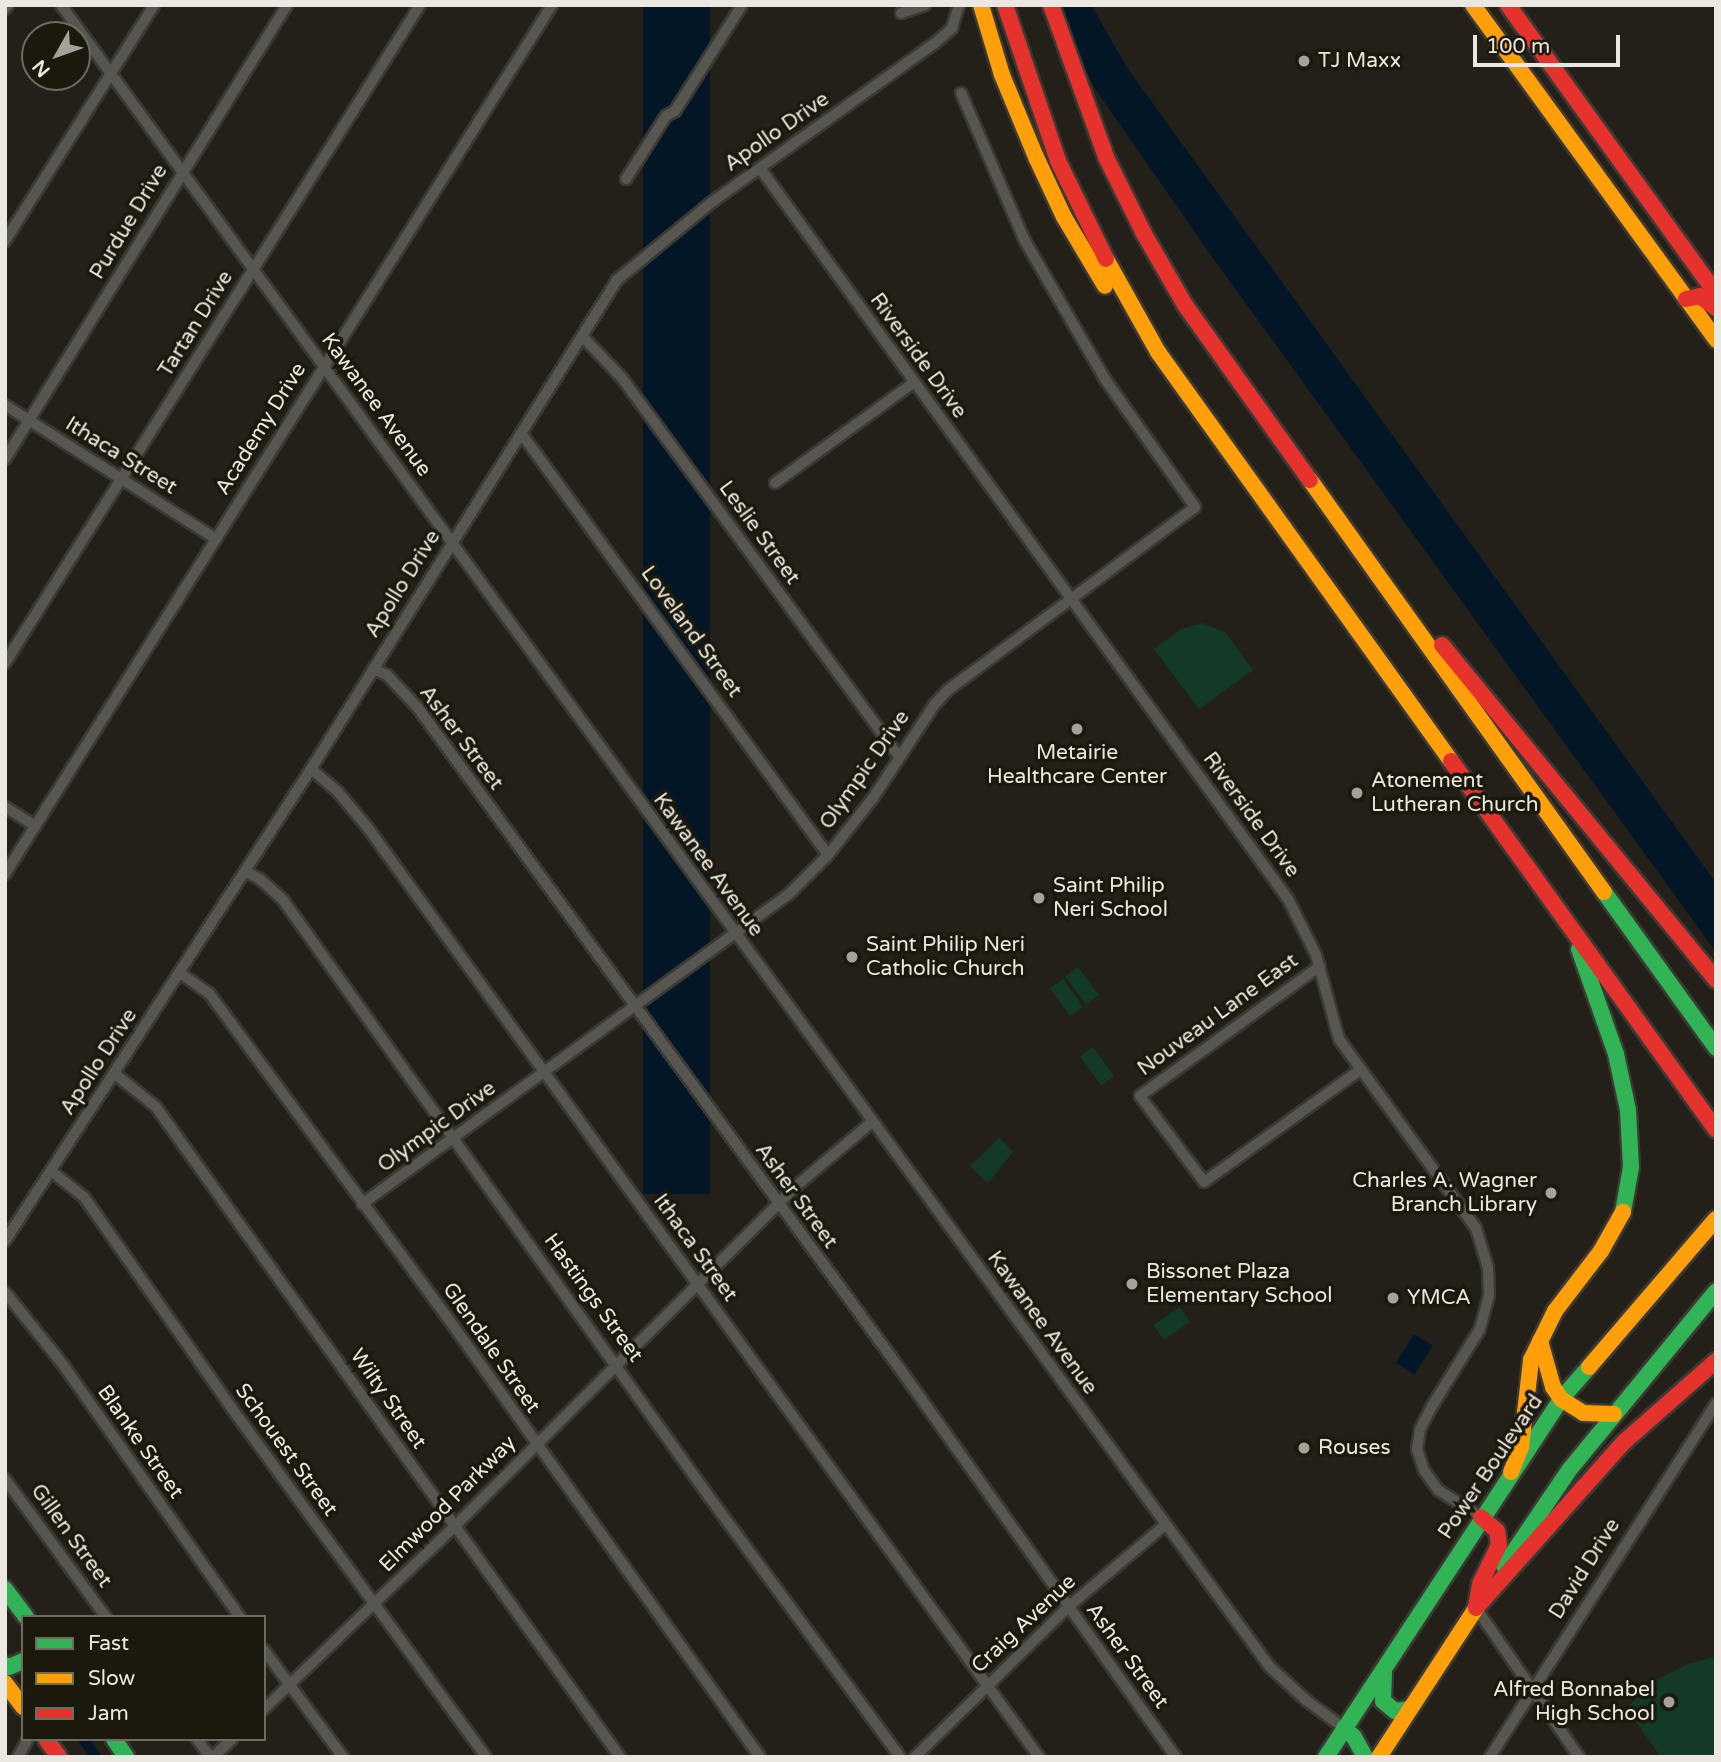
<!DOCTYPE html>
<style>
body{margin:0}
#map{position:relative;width:1721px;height:1762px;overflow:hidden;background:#222018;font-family:"Varela Round",sans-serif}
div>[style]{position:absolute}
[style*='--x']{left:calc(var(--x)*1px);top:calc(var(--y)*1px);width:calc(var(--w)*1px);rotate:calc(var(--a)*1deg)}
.green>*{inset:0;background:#133a27;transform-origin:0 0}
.water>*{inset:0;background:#031626;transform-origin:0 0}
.canal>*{height:10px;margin:-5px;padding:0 5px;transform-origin:5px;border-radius:5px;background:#031626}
.roads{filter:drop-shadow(2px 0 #3b3934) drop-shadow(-2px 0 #3b3934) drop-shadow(0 2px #3b3934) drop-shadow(0 -2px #3b3934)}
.street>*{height:10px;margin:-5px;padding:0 5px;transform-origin:5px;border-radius:5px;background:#585651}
.fast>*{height:16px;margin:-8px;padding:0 8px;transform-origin:8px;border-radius:8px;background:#30b455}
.slow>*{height:16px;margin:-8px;padding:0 8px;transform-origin:8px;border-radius:8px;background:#ff9f0a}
.jam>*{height:16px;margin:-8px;padding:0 8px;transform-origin:8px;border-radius:8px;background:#e5322d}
.dots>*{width:19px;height:19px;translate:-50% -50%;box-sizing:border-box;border:4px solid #1b190c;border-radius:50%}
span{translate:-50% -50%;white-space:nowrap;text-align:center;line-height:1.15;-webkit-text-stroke:7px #1b190c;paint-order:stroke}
.poi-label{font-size:21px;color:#eae8e0}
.left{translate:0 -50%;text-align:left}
.right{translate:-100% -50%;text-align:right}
.street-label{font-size:21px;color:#eae8e0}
.frame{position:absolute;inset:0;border:7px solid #eae8e0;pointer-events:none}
.legend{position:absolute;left:21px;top:1615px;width:245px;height:126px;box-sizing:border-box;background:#1b190c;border:2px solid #6e6c61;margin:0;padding:9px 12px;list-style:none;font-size:21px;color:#eae8e0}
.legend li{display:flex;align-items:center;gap:14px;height:35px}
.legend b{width:35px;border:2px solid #6e6c61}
.north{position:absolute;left:21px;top:21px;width:70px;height:70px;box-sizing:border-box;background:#1b190c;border:2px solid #6e6c61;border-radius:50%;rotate:230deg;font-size:19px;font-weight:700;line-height:28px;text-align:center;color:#eae8e0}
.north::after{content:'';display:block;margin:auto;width:24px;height:32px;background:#a4a29a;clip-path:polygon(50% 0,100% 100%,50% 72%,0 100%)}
.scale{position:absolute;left:1473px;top:35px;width:147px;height:32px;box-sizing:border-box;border:4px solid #eae8e0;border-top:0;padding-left:9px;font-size:21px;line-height:24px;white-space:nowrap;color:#eae8e0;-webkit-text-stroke:5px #1b190c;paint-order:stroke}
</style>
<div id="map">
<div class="green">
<i style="clip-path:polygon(1202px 623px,1226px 633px,1253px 670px,1199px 709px,1154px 649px,1181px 629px)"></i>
<i style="left:1078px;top:967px;width:35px;height:16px;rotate:53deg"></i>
<i style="left:1063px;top:979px;width:34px;height:16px;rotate:54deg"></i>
<i style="left:1093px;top:1047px;width:36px;height:16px;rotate:54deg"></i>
<i style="clip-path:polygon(999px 1138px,1013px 1152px,988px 1183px,970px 1166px)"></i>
<i style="left:1180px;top:1307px;width:18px;height:32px;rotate:56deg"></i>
<i style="clip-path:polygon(1716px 1656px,1716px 1757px,1661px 1757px,1626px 1708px,1656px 1680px,1688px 1664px)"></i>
</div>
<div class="water">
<i style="left:643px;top:5px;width:67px;height:1189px"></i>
<i style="clip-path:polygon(1046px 5px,1091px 5px,1128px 69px,1716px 883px,1716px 952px,1210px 254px,1096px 90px,1061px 24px)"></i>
<i style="left:1414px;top:1334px;width:22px;height:34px;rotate:32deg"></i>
</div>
<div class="canal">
<i style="--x:83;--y:1739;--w:22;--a:54"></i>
</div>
<div class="roads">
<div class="street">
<i style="--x:61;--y:5;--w:2054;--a:53.97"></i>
<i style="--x:1269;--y:1666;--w:52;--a:42.6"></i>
<i style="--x:1307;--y:1701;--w:46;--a:36.1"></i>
<i style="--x:5;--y:9;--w:5;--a:-53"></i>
<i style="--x:901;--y:13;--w:25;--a:-18"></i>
<i style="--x:760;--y:168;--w:902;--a:54.16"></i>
<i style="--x:1288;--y:899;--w:63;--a:63.4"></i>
<i style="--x:1316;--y:955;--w:87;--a:74.7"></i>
<i style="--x:1339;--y:1039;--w:233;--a:54.1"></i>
<i style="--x:1476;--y:1228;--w:42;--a:73.3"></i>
<i style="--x:1488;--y:1268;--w:27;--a:88"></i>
<i style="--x:1489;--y:1295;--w:35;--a:105"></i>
<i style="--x:1480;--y:1329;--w:91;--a:121.9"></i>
<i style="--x:1432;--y:1406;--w:27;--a:117"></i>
<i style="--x:1420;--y:1430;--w:19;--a:99"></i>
<i style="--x:1417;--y:1449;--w:22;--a:72"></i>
<i style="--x:1424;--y:1470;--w:24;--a:55"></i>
<i style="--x:1438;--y:1490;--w:51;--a:32.1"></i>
<i style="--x:626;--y:179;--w:75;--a:-57.6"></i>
<i style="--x:666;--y:116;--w:10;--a:-29"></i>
<i style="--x:675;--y:111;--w:125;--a:-57.7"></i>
<i style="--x:5;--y:241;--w:279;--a:-57.7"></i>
<i style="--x:582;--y:336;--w:58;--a:46.4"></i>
<i style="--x:622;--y:378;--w:469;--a:53.8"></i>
<i style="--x:5;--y:405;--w:250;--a:32.4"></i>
<i style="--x:521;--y:433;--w:522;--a:53.96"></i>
<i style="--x:5;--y:459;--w:534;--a:-58.15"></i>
<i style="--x:775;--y:483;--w:170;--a:-35.9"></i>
<i style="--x:5;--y:663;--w:778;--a:-57.76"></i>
<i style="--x:373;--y:669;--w:15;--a:23"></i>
<i style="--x:387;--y:675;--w:45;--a:46.8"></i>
<i style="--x:418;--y:708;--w:818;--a:53.9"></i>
<i style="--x:900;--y:1369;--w:476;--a:54.6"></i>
<i style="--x:311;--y:769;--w:35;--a:40"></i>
<i style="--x:338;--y:792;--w:47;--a:50.2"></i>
<i style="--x:368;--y:828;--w:1146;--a:54.16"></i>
<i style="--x:5;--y:807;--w:36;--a:32"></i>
<i style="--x:245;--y:871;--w:18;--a:29"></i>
<i style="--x:261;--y:880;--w:30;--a:42"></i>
<i style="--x:283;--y:900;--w:735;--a:54.47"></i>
<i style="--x:710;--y:1498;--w:321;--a:53.7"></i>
<i style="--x:5;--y:874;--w:1027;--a:-57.81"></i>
<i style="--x:1320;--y:966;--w:222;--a:144.2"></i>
<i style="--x:1140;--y:1096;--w:107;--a:53.3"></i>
<i style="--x:1204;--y:1182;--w:193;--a:-35.7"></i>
<i style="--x:180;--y:973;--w:35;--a:35"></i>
<i style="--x:209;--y:993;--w:402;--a:53.7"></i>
<i style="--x:447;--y:1317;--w:540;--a:54.57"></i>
<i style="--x:115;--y:1074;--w:53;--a:38.8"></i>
<i style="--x:156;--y:1107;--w:799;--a:54.48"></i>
<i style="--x:51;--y:1171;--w:42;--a:38.2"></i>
<i style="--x:84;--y:1197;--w:260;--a:55"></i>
<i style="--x:233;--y:1410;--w:429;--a:53.9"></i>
<i style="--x:362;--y:1204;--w:528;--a:-35.98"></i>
<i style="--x:789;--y:894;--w:55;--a:-45"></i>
<i style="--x:828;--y:855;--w:73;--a:-51.7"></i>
<i style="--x:873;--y:798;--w:111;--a:-56.7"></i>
<i style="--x:934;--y:705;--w:21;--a:-47"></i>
<i style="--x:948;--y:690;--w:307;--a:-36.5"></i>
<i style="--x:1195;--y:507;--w:156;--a:-125.1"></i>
<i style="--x:1105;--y:379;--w:162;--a:-120.1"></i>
<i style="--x:1024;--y:239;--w:159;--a:-113.3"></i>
<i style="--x:5;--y:1241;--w:563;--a:-57.04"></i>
<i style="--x:311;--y:769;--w:577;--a:-57.96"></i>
<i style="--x:617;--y:280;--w:123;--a:-39.4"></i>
<i style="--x:712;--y:202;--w:274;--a:-35.5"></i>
<i style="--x:935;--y:43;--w:23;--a:-41"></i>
<i style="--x:952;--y:28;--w:24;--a:-73"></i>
<i style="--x:5;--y:1292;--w:95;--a:51.4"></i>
<i style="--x:64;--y:1366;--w:307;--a:55"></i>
<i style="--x:5;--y:1479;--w:171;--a:53.8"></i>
<i style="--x:1476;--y:1608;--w:181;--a:55.3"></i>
<i style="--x:264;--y:1650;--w:133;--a:53.6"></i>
<i style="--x:264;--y:1709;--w:265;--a:-43.8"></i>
<i style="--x:455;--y:1526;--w:480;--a:-44.9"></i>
<i style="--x:795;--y:1187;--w:101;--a:-40.2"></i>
<i style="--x:197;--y:1739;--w:22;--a:54"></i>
<i style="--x:18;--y:1757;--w:21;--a:-61"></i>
<i style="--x:213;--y:1757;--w:26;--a:-43"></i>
<i style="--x:915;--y:1757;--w:214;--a:-44.4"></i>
<i style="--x:1068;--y:1607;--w:127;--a:-40.2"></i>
<i style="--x:1490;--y:1757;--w:420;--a:-57.4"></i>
</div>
<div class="fast">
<i style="--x:1604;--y:892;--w:192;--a:54.3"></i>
<i style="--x:1579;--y:949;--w:111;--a:70.6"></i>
<i style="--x:1616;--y:1054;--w:57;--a:77.9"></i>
<i style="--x:1628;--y:1110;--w:57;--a:87"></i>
<i style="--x:1631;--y:1167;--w:46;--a:100.1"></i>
<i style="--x:1504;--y:1566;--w:117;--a:-55.8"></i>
<i style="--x:1570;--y:1469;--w:230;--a:-50.6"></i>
<i style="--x:5;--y:1589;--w:35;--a:53"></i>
<i style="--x:5;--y:1665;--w:4;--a:27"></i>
<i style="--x:9;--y:1667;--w:15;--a:-23"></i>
<i style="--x:1384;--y:1672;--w:29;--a:92"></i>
<i style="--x:1383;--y:1701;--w:16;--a:40"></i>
<i style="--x:1395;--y:1711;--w:15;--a:-8"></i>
<i style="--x:1344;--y:1728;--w:13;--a:42"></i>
<i style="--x:1354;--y:1737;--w:23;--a:61"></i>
<i style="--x:114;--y:1739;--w:22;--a:56"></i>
<i style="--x:1326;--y:1757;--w:428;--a:-56.7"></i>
<i style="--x:1561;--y:1399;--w:43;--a:-48.8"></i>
</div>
<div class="slow">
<i style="--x:981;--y:5;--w:73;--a:73.3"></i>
<i style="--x:1002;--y:75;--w:89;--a:67.5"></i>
<i style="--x:1036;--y:157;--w:66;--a:65"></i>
<i style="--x:1064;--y:217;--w:80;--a:59.3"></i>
<i style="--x:1473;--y:5;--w:414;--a:54"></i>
<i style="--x:1106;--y:259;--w:107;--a:60.8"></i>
<i style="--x:1158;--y:352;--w:503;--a:54.38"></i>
<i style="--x:1310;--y:480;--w:506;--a:54.49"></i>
<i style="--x:1540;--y:1341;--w:48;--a:74.2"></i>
<i style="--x:1553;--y:1387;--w:14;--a:56"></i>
<i style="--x:1561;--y:1399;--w:26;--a:32"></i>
<i style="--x:1583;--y:1413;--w:31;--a:2"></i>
<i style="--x:1589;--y:1367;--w:195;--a:-49.4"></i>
<i style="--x:1511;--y:1472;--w:27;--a:-68"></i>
<i style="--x:1521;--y:1447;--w:88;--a:-83.4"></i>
<i style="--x:1531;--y:1360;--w:55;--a:-63.9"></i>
<i style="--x:1555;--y:1311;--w:76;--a:-52.5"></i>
<i style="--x:1601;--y:1251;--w:45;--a:-60.6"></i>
<i style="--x:5;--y:1683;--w:30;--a:53"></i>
<i style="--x:1379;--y:1757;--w:189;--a:-56.9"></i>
</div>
<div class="jam">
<i style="--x:1005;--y:5;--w:165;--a:71.2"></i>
<i style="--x:1058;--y:161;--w:109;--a:63.9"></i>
<i style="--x:1051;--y:5;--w:162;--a:70.1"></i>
<i style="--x:1106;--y:157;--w:84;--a:63.7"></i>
<i style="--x:1143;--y:232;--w:84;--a:60.1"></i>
<i style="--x:1185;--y:305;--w:215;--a:54.5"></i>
<i style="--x:1508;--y:5;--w:355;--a:54.2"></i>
<i style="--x:1686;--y:299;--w:14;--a:-12"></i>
<i style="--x:1700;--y:296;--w:20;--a:37"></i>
<i style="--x:1442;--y:645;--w:433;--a:50.7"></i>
<i style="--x:1451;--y:761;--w:454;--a:54.3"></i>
<i style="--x:1476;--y:1607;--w:23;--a:-80"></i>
<i style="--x:1480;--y:1584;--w:43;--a:-64"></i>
<i style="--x:1499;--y:1545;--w:14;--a:-98"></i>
<i style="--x:1497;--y:1531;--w:21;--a:-139"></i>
<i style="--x:1476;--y:1608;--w:222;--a:-48.3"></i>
<i style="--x:1624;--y:1442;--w:123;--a:-41.4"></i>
<i style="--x:46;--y:1739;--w:22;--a:54"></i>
</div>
</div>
<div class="dots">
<i style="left:1304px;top:61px;background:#a4a29a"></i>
<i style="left:1077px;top:729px;background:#a4a29a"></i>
<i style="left:1357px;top:793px;background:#a4a29a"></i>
<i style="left:1039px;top:898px;background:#a4a29a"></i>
<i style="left:852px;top:957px;background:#a4a29a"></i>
<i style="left:1551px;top:1193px;background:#a4a29a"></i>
<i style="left:1132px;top:1284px;background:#a4a29a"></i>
<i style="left:1393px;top:1298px;background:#a4a29a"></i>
<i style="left:1304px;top:1448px;background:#a4a29a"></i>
<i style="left:1669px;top:1702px;background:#a4a29a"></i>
</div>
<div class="poi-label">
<span class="left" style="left:1318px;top:61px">TJ Maxx</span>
<span style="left:1077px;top:765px">Metairie<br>Healthcare Center</span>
<span class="left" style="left:1371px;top:793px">Atonement<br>Lutheran Church</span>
<span class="left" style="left:1053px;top:898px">Saint Philip<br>Neri School</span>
<span class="left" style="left:866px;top:957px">Saint Philip Neri<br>Catholic Church</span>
<span class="right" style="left:1537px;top:1193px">Charles A. Wagner<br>Branch Library</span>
<span class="left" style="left:1146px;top:1284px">Bissonet Plaza<br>Elementary School</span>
<span class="left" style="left:1407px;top:1298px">YMCA</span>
<span class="left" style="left:1318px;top:1448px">Rouses</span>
<span class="right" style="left:1655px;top:1702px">Alfred Bonnabel<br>High School</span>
</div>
<div class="street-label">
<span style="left:777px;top:132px;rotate:-35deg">Apollo Drive</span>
<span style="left:129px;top:222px;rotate:-59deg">Purdue Drive</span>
<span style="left:196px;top:324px;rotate:-58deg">Tartan Drive</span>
<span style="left:918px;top:356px;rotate:54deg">Riverside Drive</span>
<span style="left:376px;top:405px;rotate:54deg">Kawanee Avenue</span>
<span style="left:261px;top:429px;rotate:-58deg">Academy Drive</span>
<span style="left:121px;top:456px;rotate:32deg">Ithaca Street</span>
<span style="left:759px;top:533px;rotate:54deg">Leslie Street</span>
<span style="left:403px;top:584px;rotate:-58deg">Apollo Drive</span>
<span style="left:691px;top:632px;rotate:54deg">Loveland Street</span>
<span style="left:461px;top:738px;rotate:53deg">Asher Street</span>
<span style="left:865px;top:770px;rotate:-55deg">Olympic Drive</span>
<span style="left:1251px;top:815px;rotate:54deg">Riverside Drive</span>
<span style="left:708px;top:865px;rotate:54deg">Kawanee Avenue</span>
<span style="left:1218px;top:1015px;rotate:-36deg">Nouveau Lane East</span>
<span style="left:99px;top:1062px;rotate:-57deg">Apollo Drive</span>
<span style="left:437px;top:1127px;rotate:-36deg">Olympic Drive</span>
<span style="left:796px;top:1196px;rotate:54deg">Asher Street</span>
<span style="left:695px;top:1248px;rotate:54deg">Ithaca Street</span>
<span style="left:593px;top:1298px;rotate:54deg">Hastings Street</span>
<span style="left:1042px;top:1323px;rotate:54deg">Kawanee Avenue</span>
<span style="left:491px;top:1348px;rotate:55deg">Glendale Street</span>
<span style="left:388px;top:1399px;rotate:55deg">Wilty Street</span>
<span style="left:140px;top:1442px;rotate:55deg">Blanke Street</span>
<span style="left:286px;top:1450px;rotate:54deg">Schouest Street</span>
<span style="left:1491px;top:1467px;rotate:-56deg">Power Boulevard</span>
<span style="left:448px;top:1504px;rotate:-45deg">Elmwood Parkway</span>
<span style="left:71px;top:1536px;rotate:54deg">Gillen Street</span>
<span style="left:1585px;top:1569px;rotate:-58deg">David Drive</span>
<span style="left:1024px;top:1624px;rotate:-43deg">Craig Avenue</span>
<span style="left:1127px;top:1656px;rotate:54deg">Asher Street</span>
</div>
<div class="frame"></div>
<ul class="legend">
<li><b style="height:9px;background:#30b455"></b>Fast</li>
<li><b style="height:9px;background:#ff9f0a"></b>Slow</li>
<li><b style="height:9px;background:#e5322d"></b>Jam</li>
</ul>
<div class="north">N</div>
<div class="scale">100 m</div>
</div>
